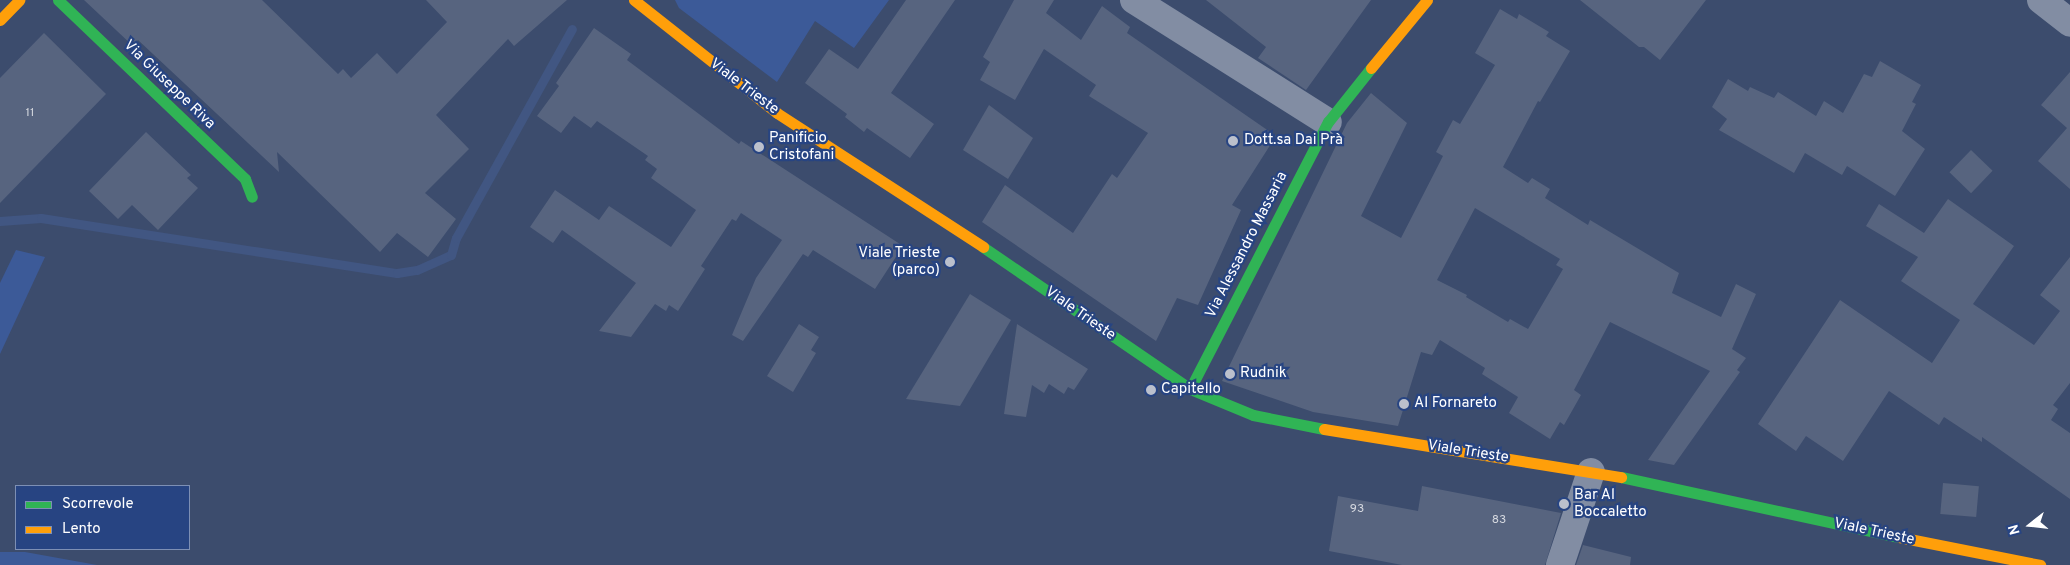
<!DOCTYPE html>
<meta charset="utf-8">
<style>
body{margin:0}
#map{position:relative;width:2070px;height:565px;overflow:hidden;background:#3c4c6d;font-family:Overpass,sans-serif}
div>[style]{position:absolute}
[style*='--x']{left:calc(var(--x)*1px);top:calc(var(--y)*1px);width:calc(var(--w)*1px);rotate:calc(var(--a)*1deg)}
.green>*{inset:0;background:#3c5a98}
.stream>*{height:9px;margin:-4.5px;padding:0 4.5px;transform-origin:4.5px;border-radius:4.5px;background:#415682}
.building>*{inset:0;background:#57647f;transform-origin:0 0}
.street>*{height:28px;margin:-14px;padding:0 14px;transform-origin:14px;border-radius:14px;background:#828da3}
.fast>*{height:11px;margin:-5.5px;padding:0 5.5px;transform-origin:5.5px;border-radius:5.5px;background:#30b455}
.slow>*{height:11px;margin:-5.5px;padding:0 5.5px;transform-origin:5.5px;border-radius:5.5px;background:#ff9f0a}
.dots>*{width:14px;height:14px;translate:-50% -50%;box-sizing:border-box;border:2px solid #274482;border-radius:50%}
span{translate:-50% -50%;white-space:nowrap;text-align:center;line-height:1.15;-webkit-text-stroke:4.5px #274482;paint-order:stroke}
.number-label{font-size:12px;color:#d5d8df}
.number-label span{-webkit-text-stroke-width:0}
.street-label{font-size:15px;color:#fff}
.poi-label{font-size:15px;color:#fff}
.left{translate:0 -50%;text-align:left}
.right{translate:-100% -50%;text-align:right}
.legend{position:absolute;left:15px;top:485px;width:175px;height:65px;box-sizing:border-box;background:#274482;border:1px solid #7d8fb4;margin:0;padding:6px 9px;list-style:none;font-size:15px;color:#fff}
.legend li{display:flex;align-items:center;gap:10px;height:25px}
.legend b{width:25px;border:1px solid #7d8fb4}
.north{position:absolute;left:2005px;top:500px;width:50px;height:50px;-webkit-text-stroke:4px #274482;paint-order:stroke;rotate:254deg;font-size:14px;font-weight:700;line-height:20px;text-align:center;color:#fff}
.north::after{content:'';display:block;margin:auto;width:18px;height:22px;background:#fff;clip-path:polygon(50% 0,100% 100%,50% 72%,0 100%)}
</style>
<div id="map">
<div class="green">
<i style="clip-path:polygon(675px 0,889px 0,854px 48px,815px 21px,777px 82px,679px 8px)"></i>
<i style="clip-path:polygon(16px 250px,45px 257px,0 354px,0 283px)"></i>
<i style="clip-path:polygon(0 552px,25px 552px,97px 565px,0 565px)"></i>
</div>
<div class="stream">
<i style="--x:0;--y:221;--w:41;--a:-4.2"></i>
<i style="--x:41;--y:218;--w:360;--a:8.8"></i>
<i style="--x:397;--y:273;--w:20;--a:-9"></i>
<i style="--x:417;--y:270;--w:37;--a:-24"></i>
<i style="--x:451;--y:255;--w:18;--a:-74"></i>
<i style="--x:456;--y:238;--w:239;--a:-61"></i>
</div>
<div class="building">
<i style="clip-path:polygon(84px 0,262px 0,338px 74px,343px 69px,351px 78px,377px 53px,397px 74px,447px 22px,426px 0,567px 0,514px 46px,508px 39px,436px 115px,469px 149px,425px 193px,456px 219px,428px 257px,397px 233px,380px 252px,277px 152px,279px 172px,138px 40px,133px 46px)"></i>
<i style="clip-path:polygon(906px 0,955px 0,891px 93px,934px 124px,910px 158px,867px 128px,864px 132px,845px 117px,847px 114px,805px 83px,829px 49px,858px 69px)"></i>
<i style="clip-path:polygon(1014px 0,1054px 0,1046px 13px,1081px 40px,1102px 6px,1130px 27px,1127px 33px,1276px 136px,1232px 205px,1241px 210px,1198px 305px,1177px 298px,1156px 341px,982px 222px,1005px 185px,1073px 233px,1112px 174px,1117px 178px,1148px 133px,1089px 96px,1096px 85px,1044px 49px,1015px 100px,980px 80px,990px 62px,983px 57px)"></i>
<i style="clip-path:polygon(1206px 0,1371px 0,1306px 90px,1258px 58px,1266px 47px)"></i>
<i style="clip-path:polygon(1580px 0,1706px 0,1660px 60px,1644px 47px,1639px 47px)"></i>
<i style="clip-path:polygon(evenodd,1500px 9px,1517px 19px,1519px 14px,1549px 32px,1546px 36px,1570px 51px,1540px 102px,1538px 101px,1503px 167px,1528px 183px,1532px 178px,1550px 189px,1545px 198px,1588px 225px,1590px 220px,1679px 273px,1672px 293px,1721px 317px,1736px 284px,1756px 294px,1732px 349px,1746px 358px,1737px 370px,1740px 372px,1674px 465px,1648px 460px,1710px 371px,1610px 322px,1574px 390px,1581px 395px,1564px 425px,1560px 422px,1550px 439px,1509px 413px,1518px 397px,1482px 374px,1485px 368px,1440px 340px,1432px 355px,1421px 352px,1398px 426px,1313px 412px,1222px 381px,1347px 123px,1371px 93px,1407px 123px,1361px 216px,1401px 238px,1443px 156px,1436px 152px,1453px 120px,1460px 124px,1495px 65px,1475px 53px,1500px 9px,1475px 208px,1560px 259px,1556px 265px,1563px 269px,1528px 329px,1510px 319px,1508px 322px,1466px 297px,1467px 295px,1437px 280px,1475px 208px)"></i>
<i style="clip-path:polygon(594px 28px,631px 54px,627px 60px,739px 144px,741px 141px,903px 246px,875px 289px,813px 250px,808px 257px,803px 254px,743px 341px,732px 335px,756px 278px,782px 240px,741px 213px,736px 221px,732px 219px,701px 266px,705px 269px,678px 311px,669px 305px,666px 311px,655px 304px,631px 337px,599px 331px,636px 283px,562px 230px,553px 243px,530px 227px,555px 190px,599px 220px,609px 206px,671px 247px,696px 210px,651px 178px,657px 169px,645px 160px,648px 156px,597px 121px,591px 128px,574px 116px,561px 133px,537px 116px,559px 86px,556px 83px)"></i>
<i style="clip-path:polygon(44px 33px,106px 94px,0 203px,0 78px)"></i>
<i style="clip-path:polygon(1880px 61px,1921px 85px,1912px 102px,1916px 104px,1902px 131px,1925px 149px,1895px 196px,1847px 166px,1842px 175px,1805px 153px,1794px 173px,1719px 130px,1727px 119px,1712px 107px,1728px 79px,1748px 91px,1750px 87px,1774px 98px,1778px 92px,1816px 116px,1824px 101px,1843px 113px,1864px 74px,1872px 77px)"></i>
<i style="clip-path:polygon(2070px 72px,2070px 189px,2038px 161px,2067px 128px,2041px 105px)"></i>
<i style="clip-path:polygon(989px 105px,1033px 138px,1008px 179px,963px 150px)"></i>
<i style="clip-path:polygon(146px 132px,191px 175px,187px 178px,198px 188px,158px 230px,132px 205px,118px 219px,89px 191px)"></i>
<i style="left:1971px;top:150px;width:30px;height:31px;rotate:44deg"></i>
<i style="clip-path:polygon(1948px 199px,2014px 246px,1973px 304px,2034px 345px,2060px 311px,2040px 295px,2070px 257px,2070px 383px,2053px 405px,2058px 409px,2051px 420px,2070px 433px,2070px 499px,1982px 437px,1982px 442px,1944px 417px,1939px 425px,1889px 391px,1843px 461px,1806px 436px,1796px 451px,1758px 424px,1840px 300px,1932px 363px,1960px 320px,1901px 281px,1918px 257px,1866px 226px,1879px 204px,1924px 233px)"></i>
<i style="clip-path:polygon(970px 294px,1011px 320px,960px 406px,906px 399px)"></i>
<i style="clip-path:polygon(799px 324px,819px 337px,811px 350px,816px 353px,793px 392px,767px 376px)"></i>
<i style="clip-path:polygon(1017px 324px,1088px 369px,1074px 390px,1068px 387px,1064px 394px,1049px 384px,1044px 393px,1032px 385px,1026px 417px,1004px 414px)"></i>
<i style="left:1943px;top:483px;width:36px;height:31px;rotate:5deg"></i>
<i style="clip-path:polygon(1422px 486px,1561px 513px,1545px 565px,1402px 565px,1329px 551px,1338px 496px,1418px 511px)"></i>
<i style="clip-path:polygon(1583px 545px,1631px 557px,1630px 565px,1576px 565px)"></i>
</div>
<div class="street">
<i style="--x:1134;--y:0;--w:229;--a:32.2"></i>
<i style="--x:2041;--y:0;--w:37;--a:38"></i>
<i style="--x:1560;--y:565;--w:98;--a:-71.6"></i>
</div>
<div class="fast">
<i style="--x:58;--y:0;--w:259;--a:43.7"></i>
<i style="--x:245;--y:179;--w:19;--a:69"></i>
<i style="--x:983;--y:247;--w:251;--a:34.4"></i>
<i style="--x:1190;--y:389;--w:68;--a:22.4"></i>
<i style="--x:1253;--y:415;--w:72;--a:11.2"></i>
<i style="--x:1190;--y:389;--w:301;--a:-62.7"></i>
<i style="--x:1328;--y:122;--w:69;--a:-51.5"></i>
<i style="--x:1621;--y:477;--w:284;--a:12.2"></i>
</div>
<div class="slow">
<i style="--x:634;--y:0;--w:182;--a:38.3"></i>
<i style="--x:777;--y:113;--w:246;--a:33"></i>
<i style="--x:0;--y:20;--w:28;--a:-46"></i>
<i style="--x:1371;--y:68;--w:88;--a:-50.5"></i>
<i style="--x:1324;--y:429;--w:301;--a:9.2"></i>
<i style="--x:1899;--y:537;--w:144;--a:11.2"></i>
</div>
<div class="dots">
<i style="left:1233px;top:141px;background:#bbc0cc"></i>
<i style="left:759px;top:147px;background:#bbc0cc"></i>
<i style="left:950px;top:262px;background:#bbc0cc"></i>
<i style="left:1230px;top:374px;background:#bbc0cc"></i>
<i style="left:1151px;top:390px;background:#bbc0cc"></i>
<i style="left:1404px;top:404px;background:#bbc0cc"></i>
<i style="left:1564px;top:504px;background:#bbc0cc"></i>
</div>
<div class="number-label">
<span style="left:30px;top:114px">11</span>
<span style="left:1357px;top:510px">93</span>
<span style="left:1499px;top:521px">83</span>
</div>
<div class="street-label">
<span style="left:169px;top:85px;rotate:44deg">Via Giuseppe Riva</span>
<span style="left:744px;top:87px;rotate:37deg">Viale Trieste</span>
<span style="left:1247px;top:245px;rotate:-63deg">Via Alessandro Massaria</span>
<span style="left:1080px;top:314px;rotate:35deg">Viale Trieste</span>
<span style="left:1468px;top:452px;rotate:9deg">Viale Trieste</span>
<span style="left:1874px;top:532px;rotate:12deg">Viale Trieste</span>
</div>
<div class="poi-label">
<span class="left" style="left:769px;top:147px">Panificio<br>Cristofani</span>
<span class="left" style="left:1244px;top:141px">Dott.sa Dai Prà</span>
<span class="right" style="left:940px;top:262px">Viale Trieste<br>(parco)</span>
<span class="left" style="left:1240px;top:374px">Rudnik</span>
<span class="left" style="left:1161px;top:390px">Capitello</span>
<span class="left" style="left:1414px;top:404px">Al Fornareto</span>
<span class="left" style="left:1574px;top:504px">Bar Al<br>Boccaletto</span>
</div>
<ul class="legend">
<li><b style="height:6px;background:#30b455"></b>Scorrevole</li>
<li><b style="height:6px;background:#ff9f0a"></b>Lento</li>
</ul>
<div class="north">N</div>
</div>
